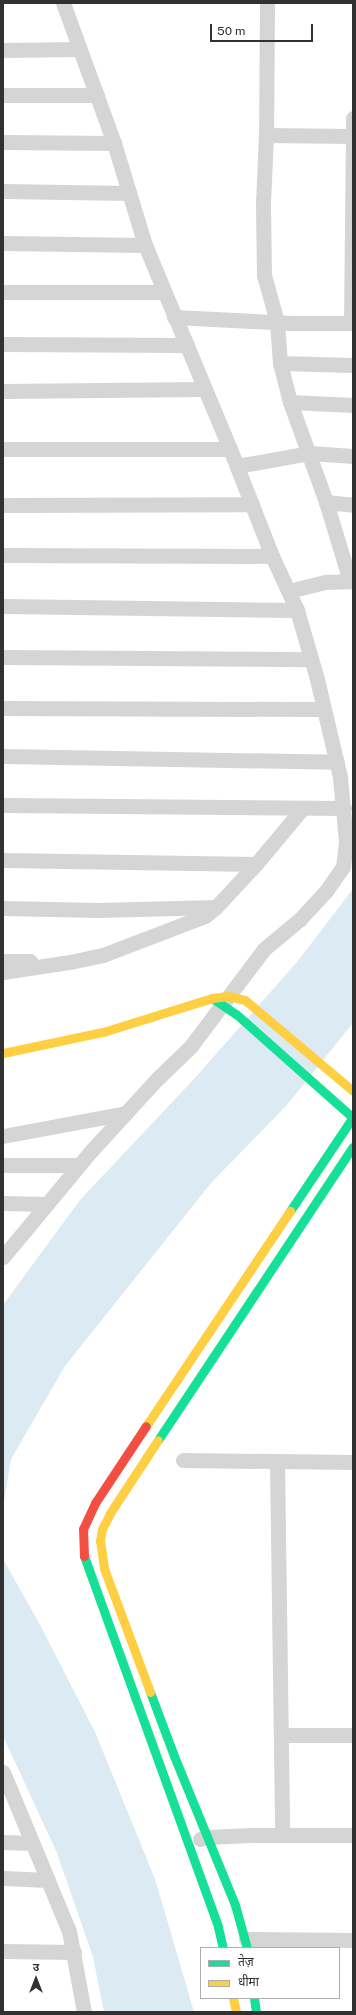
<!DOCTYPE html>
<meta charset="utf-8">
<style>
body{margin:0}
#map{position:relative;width:356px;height:2015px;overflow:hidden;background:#fff;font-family:"Public Sans","Noto Sans Devanagari",sans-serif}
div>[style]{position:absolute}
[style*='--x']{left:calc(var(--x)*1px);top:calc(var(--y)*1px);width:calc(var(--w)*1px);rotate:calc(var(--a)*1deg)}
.water>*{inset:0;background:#dbeaf3}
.street>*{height:15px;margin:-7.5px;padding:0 7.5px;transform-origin:7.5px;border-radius:7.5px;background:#d5d5d5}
.fast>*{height:9px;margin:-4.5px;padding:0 4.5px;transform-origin:4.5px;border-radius:4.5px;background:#16e098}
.slow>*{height:9px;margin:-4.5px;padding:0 4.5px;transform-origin:4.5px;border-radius:4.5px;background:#ffcf43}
.jam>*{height:9px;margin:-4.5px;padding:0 4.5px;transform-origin:4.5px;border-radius:4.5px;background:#f24e42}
span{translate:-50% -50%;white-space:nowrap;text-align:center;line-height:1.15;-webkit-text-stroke:4px #fff;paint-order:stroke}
.frame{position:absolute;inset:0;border:4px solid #313131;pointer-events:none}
.legend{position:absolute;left:200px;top:1947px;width:140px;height:52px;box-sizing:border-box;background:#fff;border:1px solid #adadad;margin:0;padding:5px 7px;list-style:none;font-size:12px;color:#313131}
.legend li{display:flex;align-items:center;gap:8px;height:20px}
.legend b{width:20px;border:1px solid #adadad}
.north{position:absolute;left:16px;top:1959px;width:40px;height:40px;-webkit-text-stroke:3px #fff;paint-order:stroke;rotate:0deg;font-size:11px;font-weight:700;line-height:16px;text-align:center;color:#313131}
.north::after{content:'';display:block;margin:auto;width:14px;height:18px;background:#313131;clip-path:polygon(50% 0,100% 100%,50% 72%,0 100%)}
.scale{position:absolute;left:210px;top:24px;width:103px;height:18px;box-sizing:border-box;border:2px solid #313131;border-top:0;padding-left:5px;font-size:12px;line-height:14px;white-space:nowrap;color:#313131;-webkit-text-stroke:3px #fff;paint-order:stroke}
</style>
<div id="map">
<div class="water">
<i style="clip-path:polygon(353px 889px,353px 1023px,286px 1106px,211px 1183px,65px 1366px,11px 1459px,3px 1508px,3px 1305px,80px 1200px,194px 1079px,297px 962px)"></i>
<i style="clip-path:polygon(3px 1559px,39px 1623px,95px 1732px,155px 1879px,194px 2012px,104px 2012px,93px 1957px,57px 1853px,3px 1736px)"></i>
</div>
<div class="street">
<i style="--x:267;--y:3;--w:132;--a:90.4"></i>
<i style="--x:266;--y:135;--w:69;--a:92.5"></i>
<i style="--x:263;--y:204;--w:71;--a:89.2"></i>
<i style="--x:264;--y:275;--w:49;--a:74.5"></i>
<i style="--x:277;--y:322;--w:41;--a:85.8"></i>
<i style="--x:280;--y:363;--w:40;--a:75.6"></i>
<i style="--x:290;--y:402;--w:106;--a:70.2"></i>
<i style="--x:326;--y:502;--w:83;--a:73.1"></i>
<i style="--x:3;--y:50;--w:76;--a:-0.8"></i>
<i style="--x:3;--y:95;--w:94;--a:0"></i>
<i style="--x:266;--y:135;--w:87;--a:0.7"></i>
<i style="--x:3;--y:142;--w:111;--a:0.5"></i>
<i style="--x:3;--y:191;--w:126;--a:0.9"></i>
<i style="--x:3;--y:243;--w:142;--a:0.8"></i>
<i style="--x:3;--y:292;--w:161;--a:0"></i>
<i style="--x:174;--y:317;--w:117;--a:2.9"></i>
<i style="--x:291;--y:323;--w:62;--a:0"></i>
<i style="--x:351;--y:323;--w:205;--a:-89.4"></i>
<i style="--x:3;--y:344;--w:184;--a:0.3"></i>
<i style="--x:280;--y:363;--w:73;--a:1.6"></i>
<i style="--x:3;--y:391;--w:201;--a:-0.6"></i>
<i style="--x:290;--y:402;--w:63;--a:2.7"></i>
<i style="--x:3;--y:449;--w:227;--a:0"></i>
<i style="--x:237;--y:466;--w:73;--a:-10.2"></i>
<i style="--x:309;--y:453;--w:44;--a:3.9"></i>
<i style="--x:326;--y:502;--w:27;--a:6"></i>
<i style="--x:3;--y:505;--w:249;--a:-0.2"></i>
<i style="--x:3;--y:555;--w:269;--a:0.2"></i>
<i style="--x:289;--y:591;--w:38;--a:-14"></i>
<i style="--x:326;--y:582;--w:27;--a:-2"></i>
<i style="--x:3;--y:606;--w:294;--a:0.8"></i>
<i style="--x:3;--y:657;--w:308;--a:0.4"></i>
<i style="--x:3;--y:708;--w:320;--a:0.2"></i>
<i style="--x:3;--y:756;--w:334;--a:1"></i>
<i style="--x:3;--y:805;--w:341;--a:0.5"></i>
<i style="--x:3;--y:860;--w:253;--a:0.9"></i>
<i style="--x:3;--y:908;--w:95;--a:1.2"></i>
<i style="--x:98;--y:910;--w:118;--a:-1.5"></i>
<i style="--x:3;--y:961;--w:27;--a:0"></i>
<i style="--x:3;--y:972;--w:68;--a:-8.5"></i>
<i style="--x:70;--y:962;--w:34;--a:-12"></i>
<i style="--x:103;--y:955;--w:109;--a:-20.9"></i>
<i style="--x:205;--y:916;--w:14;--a:-39"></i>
<i style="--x:216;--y:907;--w:59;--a:-47.1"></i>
<i style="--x:256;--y:864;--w:72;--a:-50.1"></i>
<i style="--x:3;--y:1136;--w:125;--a:-10.6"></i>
<i style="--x:3;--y:1165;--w:76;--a:0"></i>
<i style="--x:3;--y:1203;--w:44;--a:1.3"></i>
<i style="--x:3;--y:1257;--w:138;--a:-50.3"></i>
<i style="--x:91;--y:1151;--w:98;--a:-47.5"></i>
<i style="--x:157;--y:1079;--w:47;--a:-44.1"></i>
<i style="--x:191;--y:1046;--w:121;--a:-53"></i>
<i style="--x:264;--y:949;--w:47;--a:-39.8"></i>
<i style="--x:300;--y:919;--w:38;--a:-47"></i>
<i style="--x:326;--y:891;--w:29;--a:-55"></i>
<i style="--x:343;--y:867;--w:26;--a:-83"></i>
<i style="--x:346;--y:841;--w:64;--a:-95.4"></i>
<i style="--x:340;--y:777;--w:101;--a:-103.2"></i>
<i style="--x:317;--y:679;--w:72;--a:-106.2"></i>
<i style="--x:297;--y:610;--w:60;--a:-114.8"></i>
<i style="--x:272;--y:556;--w:115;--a:-111.4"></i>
<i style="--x:230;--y:449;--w:221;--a:-112.6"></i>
<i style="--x:145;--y:245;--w:107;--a:-106.9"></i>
<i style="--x:114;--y:143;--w:149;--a:-110"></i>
<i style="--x:183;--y:1460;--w:170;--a:0.7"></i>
<i style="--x:277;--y:1461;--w:374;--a:89.2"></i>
<i style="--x:281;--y:1735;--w:72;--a:0"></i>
<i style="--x:3;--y:1772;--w:172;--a:67.5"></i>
<i style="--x:69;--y:1931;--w:82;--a:79.5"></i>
<i style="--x:200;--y:1839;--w:8;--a:-14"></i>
<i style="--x:208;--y:1837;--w:43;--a:-2.7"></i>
<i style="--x:251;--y:1835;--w:102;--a:0"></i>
<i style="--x:3;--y:1842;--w:29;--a:2"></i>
<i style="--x:3;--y:1878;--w:45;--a:2.5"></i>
<i style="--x:246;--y:1939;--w:107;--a:0.5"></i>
<i style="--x:3;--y:1951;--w:71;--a:0.8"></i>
</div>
<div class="fast">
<i style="--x:212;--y:998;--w:29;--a:34"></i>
<i style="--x:236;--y:1014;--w:157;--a:41.6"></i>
<i style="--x:290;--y:1211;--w:113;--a:-56.2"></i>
<i style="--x:158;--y:1440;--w:352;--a:-56.4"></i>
<i style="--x:84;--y:1556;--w:394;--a:70.1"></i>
<i style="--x:218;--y:1927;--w:22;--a:77"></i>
<i style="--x:150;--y:1692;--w:68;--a:69.4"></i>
<i style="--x:174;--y:1756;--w:161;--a:67.7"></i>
<i style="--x:235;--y:1905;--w:45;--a:74.4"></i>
<i style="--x:254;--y:1998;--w:14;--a:82"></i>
</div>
<div class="slow">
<i style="--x:3;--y:1053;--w:102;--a:-11.9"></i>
<i style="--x:103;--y:1032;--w:114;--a:-17.3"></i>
<i style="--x:212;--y:998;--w:16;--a:-7"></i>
<i style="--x:228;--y:996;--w:17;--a:13"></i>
<i style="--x:245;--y:1000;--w:141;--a:40.1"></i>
<i style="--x:146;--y:1426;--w:259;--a:-56.2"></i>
<i style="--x:150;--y:1692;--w:132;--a:-110.4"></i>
<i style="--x:104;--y:1568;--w:27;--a:-98"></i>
<i style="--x:100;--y:1541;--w:12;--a:-81"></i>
<i style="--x:102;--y:1529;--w:18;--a:-63"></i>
<i style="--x:110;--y:1513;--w:87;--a:-56.7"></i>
<i style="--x:233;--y:1998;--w:14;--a:78"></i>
</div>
<div class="jam">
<i style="--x:84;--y:1556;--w:27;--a:-92"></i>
<i style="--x:83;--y:1529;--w:29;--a:-65"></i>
<i style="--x:95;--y:1503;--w:92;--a:-56.5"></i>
</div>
<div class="frame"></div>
<ul class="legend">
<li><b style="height:5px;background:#16e098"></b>तेज़</li>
<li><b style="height:5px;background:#ffcf43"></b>धीमा</li>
</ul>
<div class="north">उ</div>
<div class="scale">50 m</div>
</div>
